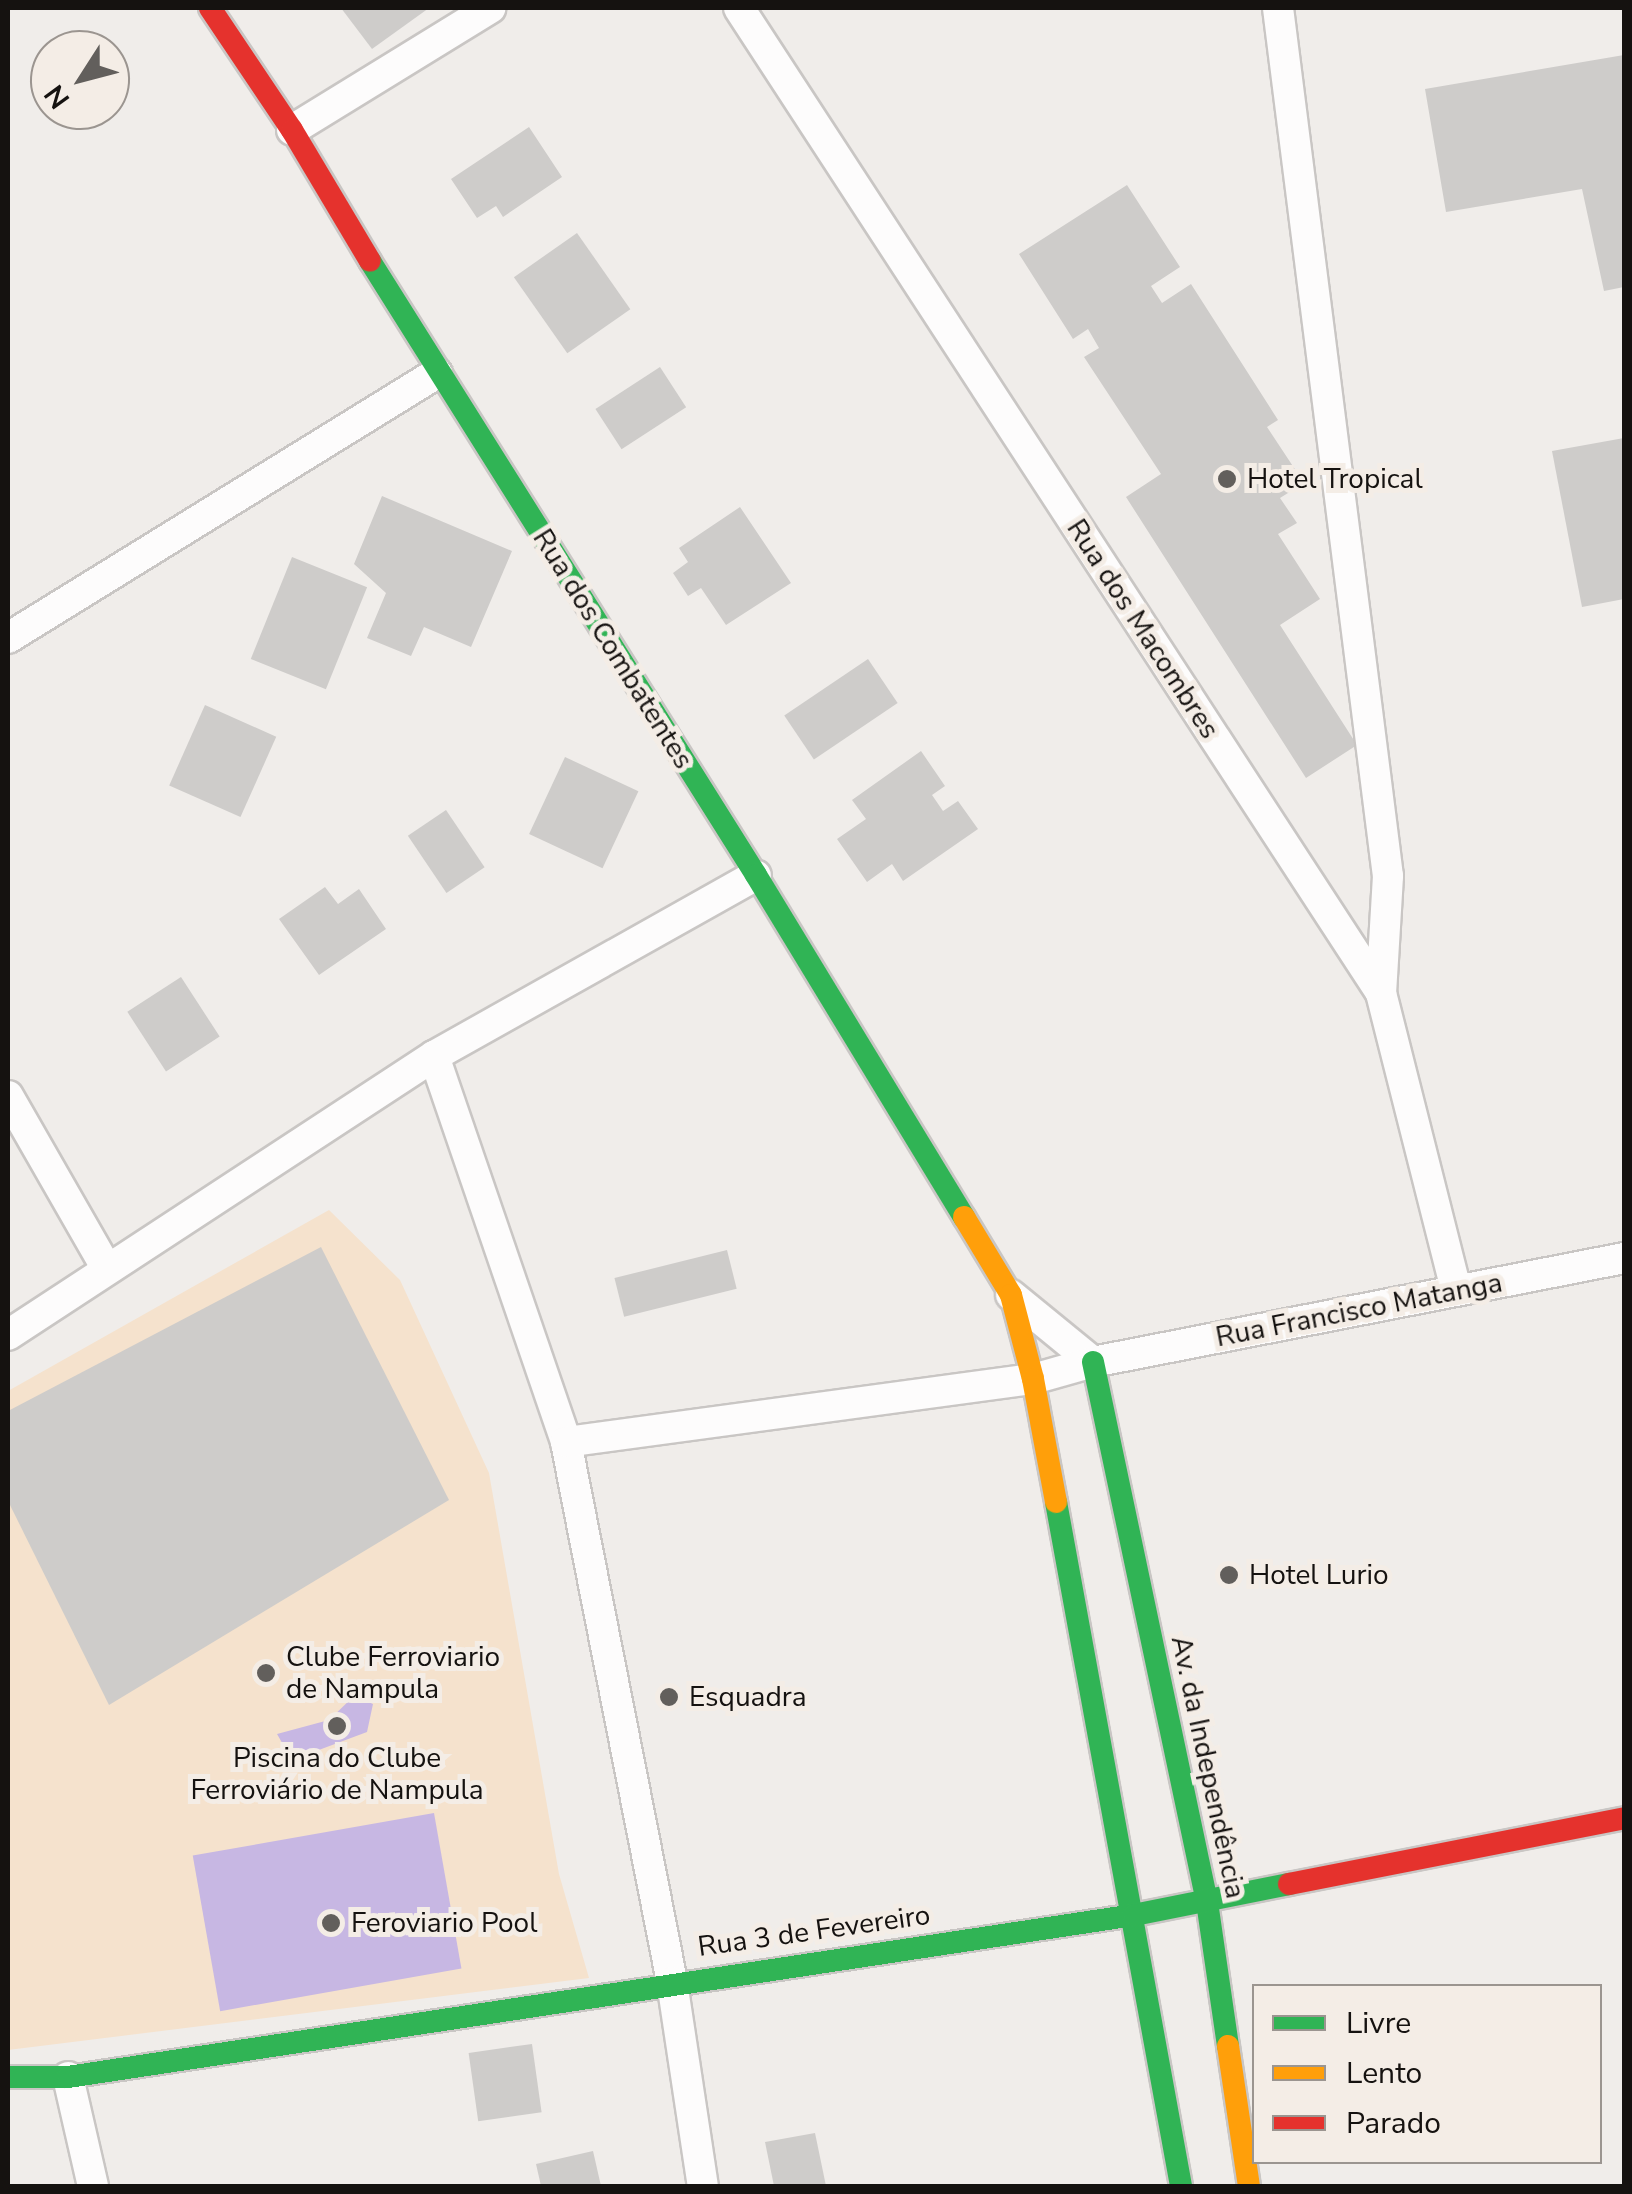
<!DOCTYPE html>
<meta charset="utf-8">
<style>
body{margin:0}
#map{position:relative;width:1632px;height:2194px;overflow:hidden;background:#f0edea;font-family:"Nunito Sans",sans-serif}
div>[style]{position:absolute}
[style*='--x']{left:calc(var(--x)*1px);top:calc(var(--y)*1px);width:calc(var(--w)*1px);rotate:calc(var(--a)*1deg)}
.green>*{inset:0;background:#f5e2cd}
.water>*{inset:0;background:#c7b7e3;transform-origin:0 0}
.building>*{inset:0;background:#ceccca;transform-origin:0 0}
.roads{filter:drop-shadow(2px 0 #c9c6c4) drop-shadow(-2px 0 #c9c6c4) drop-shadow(0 2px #c9c6c4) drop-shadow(0 -2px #c9c6c4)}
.street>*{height:30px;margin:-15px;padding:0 15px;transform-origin:15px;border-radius:15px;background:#fdfcfc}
.fast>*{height:22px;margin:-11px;padding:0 11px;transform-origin:11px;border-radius:11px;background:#30b455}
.slow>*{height:22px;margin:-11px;padding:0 11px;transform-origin:11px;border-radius:11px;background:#ff9f0a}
.jam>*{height:22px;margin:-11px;padding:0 11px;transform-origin:11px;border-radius:11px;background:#e5322d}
.dots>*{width:28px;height:28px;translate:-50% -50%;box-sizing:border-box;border:5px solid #f4ede6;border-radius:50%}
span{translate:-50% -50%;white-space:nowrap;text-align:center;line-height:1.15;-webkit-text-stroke:10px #f4ede6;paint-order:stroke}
.poi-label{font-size:28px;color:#151210}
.left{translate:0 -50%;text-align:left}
.street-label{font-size:28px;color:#151210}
.frame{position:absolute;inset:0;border:10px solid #151210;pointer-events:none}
.legend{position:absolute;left:1252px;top:1984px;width:350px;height:180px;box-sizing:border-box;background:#f4ede6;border:2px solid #9b9590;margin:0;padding:12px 18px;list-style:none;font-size:30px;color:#151210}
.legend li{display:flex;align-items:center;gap:20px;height:50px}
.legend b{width:50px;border:2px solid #9b9590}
.north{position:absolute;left:30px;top:30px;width:100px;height:100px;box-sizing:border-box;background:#f4ede6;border:2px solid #9b9590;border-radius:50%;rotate:234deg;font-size:28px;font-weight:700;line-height:40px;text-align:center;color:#151210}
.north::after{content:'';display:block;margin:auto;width:35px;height:45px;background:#625f5c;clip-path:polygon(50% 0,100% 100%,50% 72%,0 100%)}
</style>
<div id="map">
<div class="green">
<i style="clip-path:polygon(329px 1210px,400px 1280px,489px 1473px,559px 1874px,589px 1978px,8px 2050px,8px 1391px)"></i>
</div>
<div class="water">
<i style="clip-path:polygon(354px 1696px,373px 1704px,367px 1732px,292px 1760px,277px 1734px,329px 1720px)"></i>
<i style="left:434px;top:1813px;width:158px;height:245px;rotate:80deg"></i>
</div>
<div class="building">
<i style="clip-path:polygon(341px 8px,429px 8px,372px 49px)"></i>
<i style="clip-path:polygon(1624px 55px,1624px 287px,1604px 291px,1582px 189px,1446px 212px,1425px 89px)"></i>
<i style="clip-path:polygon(529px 127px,562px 177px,503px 217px,496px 206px,477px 218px,451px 179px)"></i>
<i style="clip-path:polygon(1127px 185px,1180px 267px,1151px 286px,1162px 303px,1191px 284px,1278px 420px,1267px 427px,1304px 483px,1280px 498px,1297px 523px,1278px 534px,1320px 599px,1280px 625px,1357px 745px,1306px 778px,1126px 497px,1161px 474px,1084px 357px,1099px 348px,1088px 329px,1073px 339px,1019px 254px)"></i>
<i style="left:577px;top:233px;width:93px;height:77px;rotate:55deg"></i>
<i style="left:660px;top:367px;width:48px;height:77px;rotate:57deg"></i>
<i style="clip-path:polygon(1624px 438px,1624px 599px,1582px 607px,1552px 451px)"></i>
<i style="clip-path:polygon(382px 496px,512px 551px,471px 647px,424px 627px,411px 656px,367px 638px,386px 593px,354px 564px)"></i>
<i style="clip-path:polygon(740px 507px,791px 583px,726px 625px,701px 588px,688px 596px,673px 573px,688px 562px,679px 548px)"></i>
<i style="left:292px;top:557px;width:81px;height:110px;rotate:22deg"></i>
<i style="left:868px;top:659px;width:53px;height:101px;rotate:56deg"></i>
<i style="left:205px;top:705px;width:78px;height:88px;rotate:24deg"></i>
<i style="clip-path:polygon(921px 751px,945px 786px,932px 795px,943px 811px,958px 801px,978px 829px,903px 881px,892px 864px,867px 882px,837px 839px,866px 819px,852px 800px)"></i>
<i style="left:565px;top:757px;width:81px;height:85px;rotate:25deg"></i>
<i style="left:446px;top:810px;width:69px;height:46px;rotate:56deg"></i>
<i style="clip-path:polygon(325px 887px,338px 904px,359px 889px,386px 929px,319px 975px,279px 919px)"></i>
<i style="left:181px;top:977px;width:71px;height:64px;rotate:57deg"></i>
<i style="clip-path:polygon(321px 1247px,449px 1500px,109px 1705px,8px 1501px,8px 1411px)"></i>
<i style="left:727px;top:1250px;width:40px;height:116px;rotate:76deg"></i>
<i style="left:532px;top:2044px;width:69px;height:64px;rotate:82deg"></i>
<i style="clip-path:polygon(815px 2133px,826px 2186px,774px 2186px,765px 2142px)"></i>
<i style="clip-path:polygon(593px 2151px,601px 2186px,541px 2186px,536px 2164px)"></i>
</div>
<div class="roads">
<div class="street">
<i style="--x:739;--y:8;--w:1176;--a:56.9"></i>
<i style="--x:1381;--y:993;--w:306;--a:75.8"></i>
<i style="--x:1278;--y:8;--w:875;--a:82.78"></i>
<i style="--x:1388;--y:876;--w:117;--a:93.4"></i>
<i style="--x:292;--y:130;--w:233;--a:-31.6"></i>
<i style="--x:8;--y:638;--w:504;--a:-31.7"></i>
<i style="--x:434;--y:1056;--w:408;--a:71.1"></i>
<i style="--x:566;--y:1442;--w:550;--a:78.89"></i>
<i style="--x:672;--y:1982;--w:206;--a:81.4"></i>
<i style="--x:8;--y:1096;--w:197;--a:60.2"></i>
<i style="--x:1011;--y:1295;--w:106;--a:39.3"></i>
<i style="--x:8;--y:1335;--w:509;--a:-33.22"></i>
<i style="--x:434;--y:1056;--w:369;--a:-29.3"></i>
<i style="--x:566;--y:1442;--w:471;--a:-7.7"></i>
<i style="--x:1033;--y:1379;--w:62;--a:-15.8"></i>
<i style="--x:1093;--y:1362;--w:541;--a:-11.08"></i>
<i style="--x:68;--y:2077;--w:112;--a:77.1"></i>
</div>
<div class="fast">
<i style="--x:370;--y:261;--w:725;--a:57.84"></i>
<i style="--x:756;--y:875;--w:400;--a:58.7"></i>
<i style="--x:1093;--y:1362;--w:552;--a:78.08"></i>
<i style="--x:1207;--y:1902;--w:146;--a:81.7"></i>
<i style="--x:1056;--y:1502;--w:695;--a:79.64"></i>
<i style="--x:8;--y:2077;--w:60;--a:0"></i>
<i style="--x:68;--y:2077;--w:1078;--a:-8.64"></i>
<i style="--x:1134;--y:1915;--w:158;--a:-11.3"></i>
</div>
<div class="slow">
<i style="--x:964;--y:1217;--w:91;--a:58.9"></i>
<i style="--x:1011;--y:1295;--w:87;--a:75.3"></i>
<i style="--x:1033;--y:1379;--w:125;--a:79.4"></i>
<i style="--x:1228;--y:2046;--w:142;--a:81.5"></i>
</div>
<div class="jam">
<i style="--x:210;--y:8;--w:147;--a:56.1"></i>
<i style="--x:292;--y:130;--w:152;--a:59.2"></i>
<i style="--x:1289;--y:1884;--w:341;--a:-11.1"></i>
</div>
</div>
<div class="dots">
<i style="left:1227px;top:479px;background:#625f5c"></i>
<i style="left:1229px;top:1575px;background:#625f5c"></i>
<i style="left:266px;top:1673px;background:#625f5c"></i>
<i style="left:669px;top:1697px;background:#625f5c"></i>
<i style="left:337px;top:1726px;background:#625f5c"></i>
<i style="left:331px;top:1923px;background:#625f5c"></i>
</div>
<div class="poi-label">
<span class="left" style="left:1247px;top:479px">Hotel Tropical</span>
<span class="left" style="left:1249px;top:1575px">Hotel Lurio</span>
<span class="left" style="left:286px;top:1673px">Clube Ferroviario<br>de Nampula</span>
<span class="left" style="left:689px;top:1697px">Esquadra</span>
<span style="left:337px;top:1774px">Piscina do Clube<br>Ferroviário de Nampula</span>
<span class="left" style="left:351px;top:1923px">Feroviario Pool</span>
</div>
<div class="street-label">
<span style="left:1143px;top:629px;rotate:57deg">Rua dos Macombres</span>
<span style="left:613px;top:649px;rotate:58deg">Rua dos Combatentes</span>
<span style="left:1359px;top:1310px;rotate:-11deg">Rua Francisco Matanga</span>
<span style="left:1208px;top:1767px;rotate:78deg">Av. da Independência</span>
<span style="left:814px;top:1931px;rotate:-8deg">Rua 3 de Fevereiro</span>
</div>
<div class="frame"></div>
<ul class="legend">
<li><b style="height:12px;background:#30b455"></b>Livre</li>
<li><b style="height:12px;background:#ff9f0a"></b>Lento</li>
<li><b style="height:12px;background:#e5322d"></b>Parado</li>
</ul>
<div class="north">N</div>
</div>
